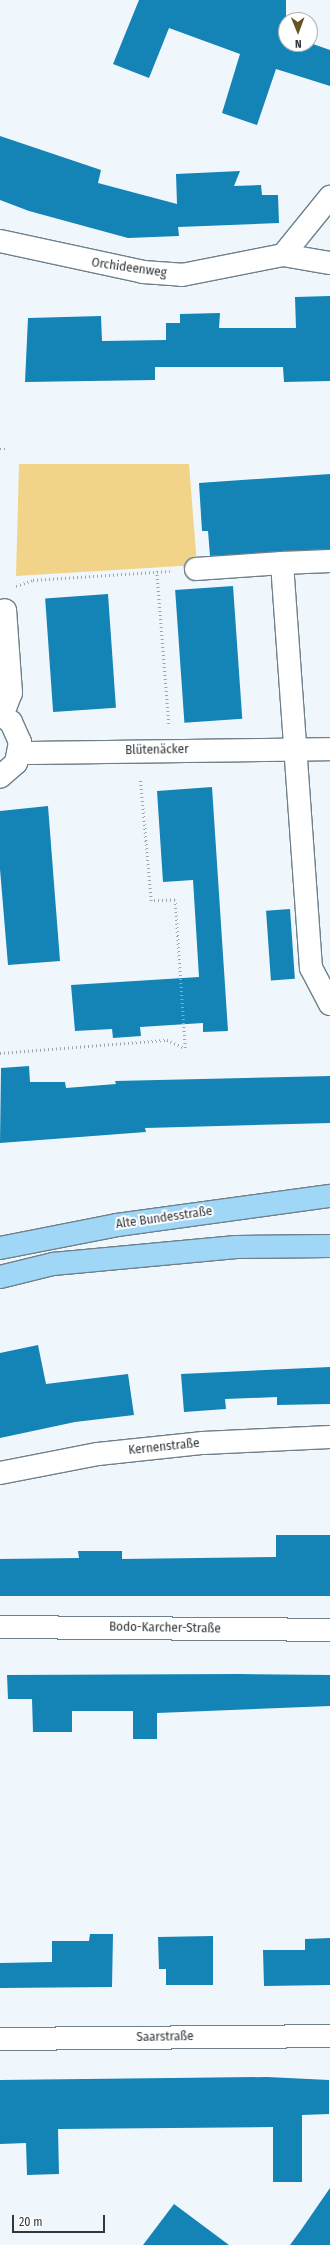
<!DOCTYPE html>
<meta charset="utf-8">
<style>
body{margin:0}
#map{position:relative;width:330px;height:2245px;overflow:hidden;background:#eff7fc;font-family:"Fira Sans Condensed",sans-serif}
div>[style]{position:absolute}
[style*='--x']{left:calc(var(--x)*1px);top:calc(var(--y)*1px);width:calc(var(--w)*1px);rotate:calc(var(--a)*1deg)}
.green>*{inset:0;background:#f2d38a}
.building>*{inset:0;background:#1483b6;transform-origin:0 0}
.path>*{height:2.5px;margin-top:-1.25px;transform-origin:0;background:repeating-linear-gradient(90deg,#9ea6ab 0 1px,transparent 0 4px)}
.roads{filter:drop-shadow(1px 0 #6e808b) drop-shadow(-1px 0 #6e808b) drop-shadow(0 1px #6e808b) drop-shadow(0 -1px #6e808b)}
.minor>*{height:22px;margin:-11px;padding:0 11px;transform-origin:11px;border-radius:11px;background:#fff}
.major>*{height:22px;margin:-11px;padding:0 11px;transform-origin:11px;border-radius:11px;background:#a0d7f7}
span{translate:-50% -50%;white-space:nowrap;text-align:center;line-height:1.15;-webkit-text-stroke:4px #fff;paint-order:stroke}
.street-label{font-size:13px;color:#31393e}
.north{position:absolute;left:278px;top:12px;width:40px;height:40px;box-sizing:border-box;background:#fff;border:1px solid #adb0b2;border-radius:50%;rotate:179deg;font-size:11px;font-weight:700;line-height:16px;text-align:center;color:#31393e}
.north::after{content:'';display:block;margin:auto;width:14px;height:18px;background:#685423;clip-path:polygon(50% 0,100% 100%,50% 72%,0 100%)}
.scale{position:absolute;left:12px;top:2215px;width:93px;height:18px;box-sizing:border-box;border:2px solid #31393e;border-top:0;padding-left:5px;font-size:12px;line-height:14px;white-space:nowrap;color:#31393e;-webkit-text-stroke:3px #fff;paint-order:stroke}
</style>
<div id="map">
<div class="green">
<i style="clip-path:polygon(19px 464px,189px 464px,197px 565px,16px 576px)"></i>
</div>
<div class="building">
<i style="clip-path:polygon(139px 0,286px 0,286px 44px,310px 43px,330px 50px,330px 86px,276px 69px,257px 125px,222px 113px,240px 54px,169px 28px,149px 78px,113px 64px)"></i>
<i style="clip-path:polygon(0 136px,101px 170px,98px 183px,177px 204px,176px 174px,240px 171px,234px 186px,261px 185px,262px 195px,278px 195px,279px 223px,178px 227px,179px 236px,128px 238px,29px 211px,0 200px)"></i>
<i style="clip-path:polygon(330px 296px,330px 381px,284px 382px,283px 367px,155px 367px,155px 380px,25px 382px,28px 318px,101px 316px,102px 341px,166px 340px,166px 323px,180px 323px,180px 314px,220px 313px,219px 328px,296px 328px,295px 297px)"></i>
<i style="clip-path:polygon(330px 474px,330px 549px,210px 556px,208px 531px,202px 531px,199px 483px)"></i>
<i style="left:233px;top:586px;width:133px;height:58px;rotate:86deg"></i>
<i style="left:108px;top:594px;width:114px;height:63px;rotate:86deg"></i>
<i style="clip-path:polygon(212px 787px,228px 1031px,203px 1032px,203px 1023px,140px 1027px,141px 1036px,113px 1038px,112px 1029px,75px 1031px,71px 985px,199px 977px,193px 880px,163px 882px,157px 791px)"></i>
<i style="clip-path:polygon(48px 806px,60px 961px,8px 965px,0 869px,0 811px)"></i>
<i style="left:290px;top:909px;width:70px;height:24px;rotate:86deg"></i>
<i style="clip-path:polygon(29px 1066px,30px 1082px,65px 1082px,66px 1088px,116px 1084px,115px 1081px,330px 1076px,330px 1123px,145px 1128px,146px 1132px,0 1143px,1px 1068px)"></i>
<i style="clip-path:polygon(38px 1345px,46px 1384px,128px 1374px,134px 1415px,75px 1422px,0 1438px,0 1353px)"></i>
<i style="clip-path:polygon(330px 1367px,330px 1404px,277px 1405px,277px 1397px,225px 1399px,226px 1409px,184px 1412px,181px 1374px)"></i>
<i style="clip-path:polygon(276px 1535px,330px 1535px,330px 1596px,0 1596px,0 1559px,79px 1558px,78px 1551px,122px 1551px,122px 1559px,276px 1557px)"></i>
<i style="clip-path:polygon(239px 1674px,330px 1675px,330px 1706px,157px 1713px,157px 1739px,133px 1739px,133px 1711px,72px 1711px,72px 1732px,33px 1732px,32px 1699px,8px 1699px,7px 1675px)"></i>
<i style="clip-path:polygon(90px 1934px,113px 1934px,112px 1987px,0 1988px,0 1963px,52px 1962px,52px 1941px,89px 1941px)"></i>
<i style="clip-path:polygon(213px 1936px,213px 1985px,166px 1985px,166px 1969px,159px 1969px,158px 1937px)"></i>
<i style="clip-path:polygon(330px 1938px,330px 1985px,264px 1986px,263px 1950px,305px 1950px,305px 1939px)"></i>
<i style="clip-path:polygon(267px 2077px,329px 2080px,329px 2114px,302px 2115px,302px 2182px,273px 2182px,273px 2127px,58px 2129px,59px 2174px,27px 2175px,26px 2143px,0 2144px,0 2080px)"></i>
<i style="clip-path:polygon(330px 2188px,330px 2245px,290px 2245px,301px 2230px)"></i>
<i style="clip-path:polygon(174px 2204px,229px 2245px,143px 2245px)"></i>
</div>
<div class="path">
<i style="--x:0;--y:449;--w:5;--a:0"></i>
<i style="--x:157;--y:571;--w:153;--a:85.5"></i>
<i style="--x:16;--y:586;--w:18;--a:-19"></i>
<i style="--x:33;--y:580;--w:137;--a:-3.8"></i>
<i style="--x:0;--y:1053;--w:168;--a:-4.5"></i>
<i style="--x:167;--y:1040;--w:20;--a:24"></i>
<i style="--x:185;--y:1048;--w:148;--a:-93.9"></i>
<i style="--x:175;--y:900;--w:24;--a:178"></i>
<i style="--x:151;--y:901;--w:123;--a:-95.1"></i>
</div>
<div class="roads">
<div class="minor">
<i style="--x:0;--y:241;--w:146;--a:12.2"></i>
<i style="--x:143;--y:272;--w:39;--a:4"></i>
<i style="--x:182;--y:275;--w:103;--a:-11.2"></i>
<i style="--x:283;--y:255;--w:48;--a:9.7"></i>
<i style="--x:283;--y:255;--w:75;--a:-51"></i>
<i style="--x:196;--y:569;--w:86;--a:-4"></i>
<i style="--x:0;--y:715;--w:13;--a:32"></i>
<i style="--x:11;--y:722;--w:22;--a:66"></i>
<i style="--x:20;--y:742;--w:21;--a:101"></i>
<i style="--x:16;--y:763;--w:21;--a:139"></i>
<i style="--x:2;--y:716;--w:25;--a:-69"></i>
<i style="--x:11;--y:693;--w:83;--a:-94.1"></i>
<i style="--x:20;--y:753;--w:310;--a:-0.7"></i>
<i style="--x:330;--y:1004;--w:41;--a:-117.8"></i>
<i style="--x:311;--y:968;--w:406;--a:-94.1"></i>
<i style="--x:282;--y:563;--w:48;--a:-2.4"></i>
<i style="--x:0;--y:1473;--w:100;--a:-11"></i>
<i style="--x:98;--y:1454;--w:106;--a:-6"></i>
<i style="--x:203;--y:1443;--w:127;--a:-2.7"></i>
<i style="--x:0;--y:1627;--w:330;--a:0.5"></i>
<i style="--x:0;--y:2039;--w:330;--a:-0.5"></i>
</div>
<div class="major">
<i style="--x:0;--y:1248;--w:119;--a:-11.1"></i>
<i style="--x:117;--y:1225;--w:215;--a:-7.8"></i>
<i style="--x:0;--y:1277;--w:55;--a:-13.8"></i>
<i style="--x:53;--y:1264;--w:184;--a:-5.3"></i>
<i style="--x:236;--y:1247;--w:94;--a:-0.6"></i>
</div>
</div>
<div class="street-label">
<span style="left:129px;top:268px;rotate:8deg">Orchideenweg</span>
<span style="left:157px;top:750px;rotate:-1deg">Blütenäcker</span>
<span style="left:164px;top:1218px;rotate:-8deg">Alte Bundesstraße</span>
<span style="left:164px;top:1447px;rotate:-6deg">Kernenstraße</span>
<span style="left:165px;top:1628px;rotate:1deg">Bodo-Karcher-Straße</span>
<span style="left:165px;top:2037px;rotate:-1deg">Saarstraße</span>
</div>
<div class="north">N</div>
<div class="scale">20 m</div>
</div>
